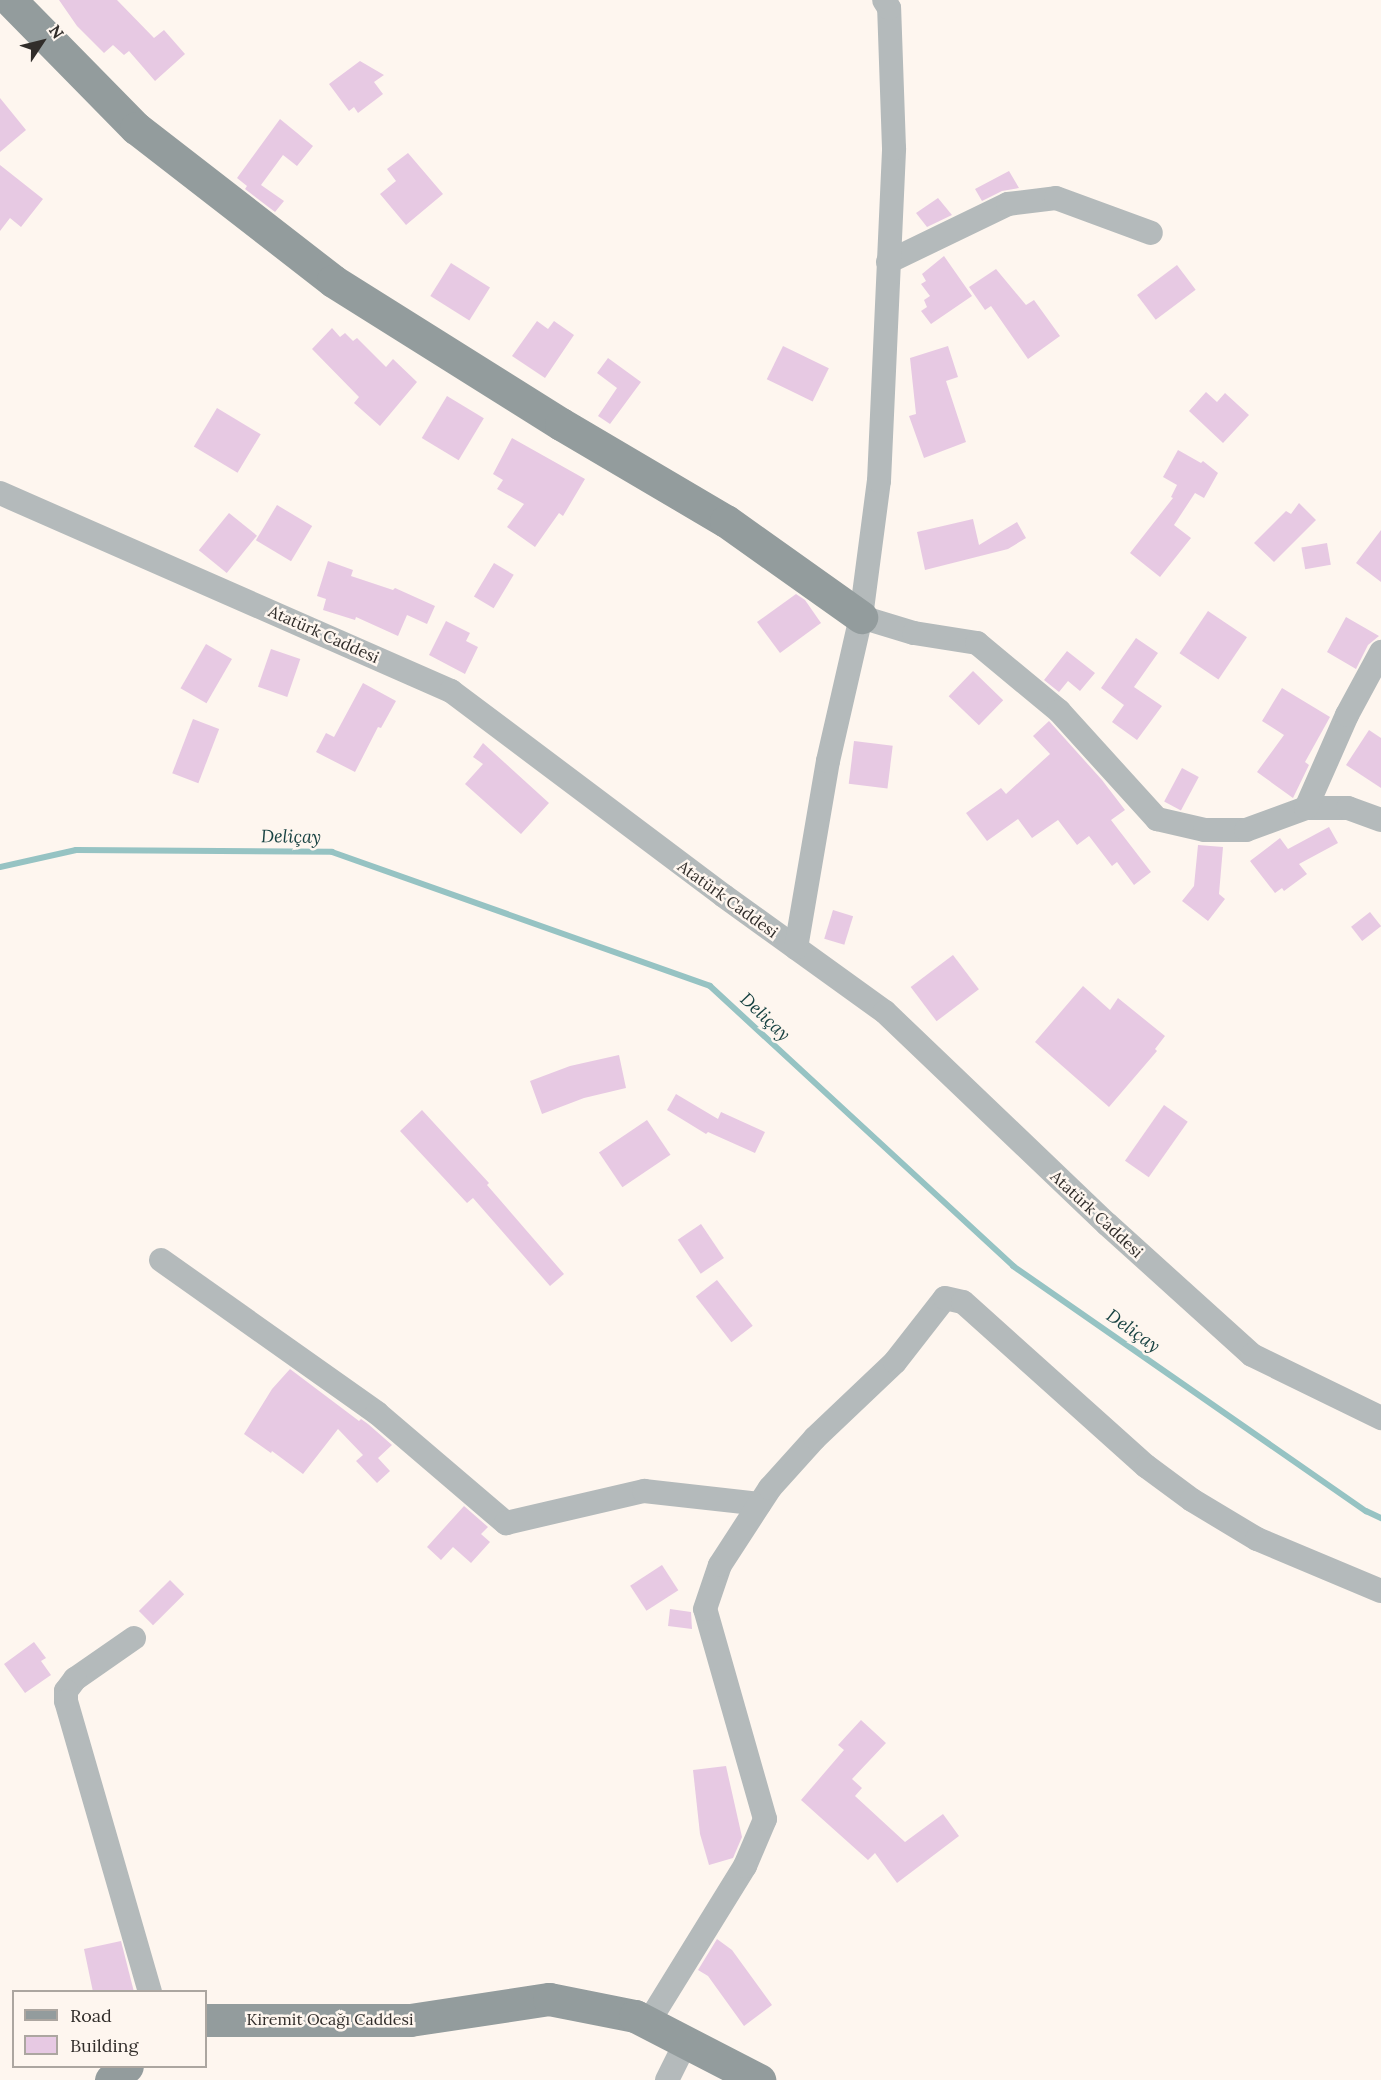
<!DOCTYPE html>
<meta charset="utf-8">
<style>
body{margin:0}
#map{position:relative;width:1381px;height:2080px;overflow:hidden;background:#fef6ef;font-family:Lora,serif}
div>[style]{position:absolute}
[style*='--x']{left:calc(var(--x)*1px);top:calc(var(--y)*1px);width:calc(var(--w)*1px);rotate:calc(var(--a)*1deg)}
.stream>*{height:6px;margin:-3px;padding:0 3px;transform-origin:3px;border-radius:3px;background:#96c3c3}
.building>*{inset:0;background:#e7c9e3;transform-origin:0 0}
.street>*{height:24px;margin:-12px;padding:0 12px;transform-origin:12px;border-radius:12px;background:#b4babb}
.secondary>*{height:33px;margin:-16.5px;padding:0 16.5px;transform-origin:16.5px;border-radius:16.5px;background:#939c9d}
span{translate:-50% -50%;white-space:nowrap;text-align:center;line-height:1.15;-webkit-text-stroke:5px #fef6ef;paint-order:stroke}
.street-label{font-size:16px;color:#312d2a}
.water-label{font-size:18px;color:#184242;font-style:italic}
.legend{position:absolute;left:12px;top:1990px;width:195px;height:78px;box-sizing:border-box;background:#fef6ef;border:2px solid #aca6a0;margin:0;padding:8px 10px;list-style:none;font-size:18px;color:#312d2a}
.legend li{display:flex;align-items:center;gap:12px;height:30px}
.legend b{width:30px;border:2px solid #aca6a0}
.north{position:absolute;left:12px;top:12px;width:60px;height:60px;-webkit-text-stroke:4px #fef6ef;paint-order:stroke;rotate:55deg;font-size:16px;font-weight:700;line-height:24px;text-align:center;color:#312d2a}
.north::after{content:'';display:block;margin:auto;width:21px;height:27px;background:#312d2a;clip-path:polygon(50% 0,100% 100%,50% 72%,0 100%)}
</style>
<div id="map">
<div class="stream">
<i style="--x:0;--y:867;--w:78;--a:-12.6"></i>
<i style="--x:76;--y:850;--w:256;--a:0.4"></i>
<i style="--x:332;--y:852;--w:401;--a:19.5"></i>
<i style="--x:710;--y:986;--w:413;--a:42.7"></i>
<i style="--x:1013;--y:1266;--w:430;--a:34.8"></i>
<i style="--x:1366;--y:1511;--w:17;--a:25"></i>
</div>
<div class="building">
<i style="clip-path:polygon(59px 0,117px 0,154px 38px,164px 30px,185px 54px,155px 81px,129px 51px,124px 55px,113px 45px,104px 53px,77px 26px)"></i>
<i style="clip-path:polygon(360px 61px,384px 75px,374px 82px,383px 94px,358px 113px,354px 107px,349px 111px,329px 84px)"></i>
<i style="clip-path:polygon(0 98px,26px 130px,0 152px)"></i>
<i style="clip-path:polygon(280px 119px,313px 146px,297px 166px,283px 155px,261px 185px,284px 201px,275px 212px,245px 189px,247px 186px,237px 178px)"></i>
<i style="clip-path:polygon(408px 153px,443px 194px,406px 225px,380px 194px,396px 181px,387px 169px)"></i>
<i style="clip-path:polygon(0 165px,43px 199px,21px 227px,10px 218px,0 231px)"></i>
<i style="clip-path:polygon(1009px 171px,1019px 188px,1002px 191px,982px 201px,975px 189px)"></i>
<i style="clip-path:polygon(938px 198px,952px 215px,927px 227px,916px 213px)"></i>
<i style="clip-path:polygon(944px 256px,972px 296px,931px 324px,921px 311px,927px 307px,924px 300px,930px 296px,921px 284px,926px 281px,922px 274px)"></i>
<i style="left:451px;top:263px;width:46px;height:39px;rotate:32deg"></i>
<i style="left:1177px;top:265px;width:31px;height:50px;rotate:53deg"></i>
<i style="clip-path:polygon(996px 269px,1026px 305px,1034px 300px,1060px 336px,1028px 359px,991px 306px,985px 310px,969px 287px)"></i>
<i style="clip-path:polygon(537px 321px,548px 329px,554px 321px,574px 335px,545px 378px,512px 356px)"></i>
<i style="clip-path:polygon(332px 328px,340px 337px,345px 333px,353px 341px,357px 338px,386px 367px,393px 359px,417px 382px,380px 426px,354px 403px,359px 397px,312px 349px)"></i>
<i style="left:783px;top:346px;width:51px;height:37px;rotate:26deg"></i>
<i style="clip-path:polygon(948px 346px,958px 377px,946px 381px,966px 442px,924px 458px,909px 416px,916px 414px,910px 358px)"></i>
<i style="clip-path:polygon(608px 358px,641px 382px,610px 424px,598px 416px,617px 388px,597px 373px)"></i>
<i style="clip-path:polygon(1206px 392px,1217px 402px,1225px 393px,1249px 415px,1223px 443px,1189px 411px)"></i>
<i style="left:447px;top:396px;width:43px;height:49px;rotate:31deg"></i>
<i style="left:217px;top:408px;width:51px;height:45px;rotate:31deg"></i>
<i style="clip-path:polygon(512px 438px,585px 479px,563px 516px,559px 513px,535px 547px,507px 527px,524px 504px,497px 489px,503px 480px,493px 474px)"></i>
<i style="clip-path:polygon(1178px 450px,1201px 463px,1203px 461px,1218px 473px,1204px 498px,1195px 493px,1174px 525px,1191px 538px,1160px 577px,1130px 553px,1173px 498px,1171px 497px,1177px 485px,1163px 477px)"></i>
<i style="clip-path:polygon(1299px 503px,1316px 520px,1274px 562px,1254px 543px,1286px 511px,1291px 514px)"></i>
<i style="left:277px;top:505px;width:41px;height:41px;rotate:31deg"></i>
<i style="left:229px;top:513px;width:36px;height:48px;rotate:39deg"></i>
<i style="clip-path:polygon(973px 519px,979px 545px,1017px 522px,1026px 538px,1008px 549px,925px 570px,917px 532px)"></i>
<i style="clip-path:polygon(1381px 530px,1381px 582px,1356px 563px)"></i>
<i style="left:1327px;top:543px;width:22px;height:26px;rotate:80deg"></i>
<i style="clip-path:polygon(328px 561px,353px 570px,351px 576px,393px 590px,395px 588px,435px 606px,427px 624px,407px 615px,398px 636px,356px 617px,355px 620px,323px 610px,326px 599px,317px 596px)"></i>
<i style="left:494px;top:563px;width:23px;height:39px;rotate:31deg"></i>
<i style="clip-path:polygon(796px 594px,805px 600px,821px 623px,780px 653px,757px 622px)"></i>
<i style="left:1208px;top:611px;width:47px;height:51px;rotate:34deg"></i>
<i style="clip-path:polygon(1346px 617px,1379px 636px,1368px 645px,1356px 669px,1327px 652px)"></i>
<i style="clip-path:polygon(446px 621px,470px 633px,466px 641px,478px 647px,465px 674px,429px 655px)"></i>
<i style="clip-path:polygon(1136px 638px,1158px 653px,1134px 687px,1162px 706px,1137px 740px,1112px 722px,1124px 705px,1101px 688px)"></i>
<i style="left:206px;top:644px;width:30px;height:51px;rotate:30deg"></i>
<i style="left:271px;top:649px;width:31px;height:40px;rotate:19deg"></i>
<i style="clip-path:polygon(1067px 651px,1095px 673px,1080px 691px,1068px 681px,1059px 692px,1044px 680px)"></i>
<i style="left:973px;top:671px;width:42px;height:35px;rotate:44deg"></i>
<i style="clip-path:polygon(363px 683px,396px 701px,381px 728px,378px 727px,355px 772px,316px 752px,326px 733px,334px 737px)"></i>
<i style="clip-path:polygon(1282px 688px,1330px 717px,1305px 762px,1309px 765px,1293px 798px,1257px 772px,1284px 735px,1262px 721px)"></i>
<i style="left:193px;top:719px;width:28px;height:58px;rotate:21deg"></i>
<i style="clip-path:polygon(1049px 721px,1102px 780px,1125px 810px,1111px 820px,1151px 872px,1134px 885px,1117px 862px,1112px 866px,1089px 836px,1077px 845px,1058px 820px,1032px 838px,1018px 819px,987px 841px,966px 813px,1001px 788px,1006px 794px,1050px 754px,1033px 736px)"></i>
<i style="clip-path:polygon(1369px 730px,1381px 738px,1381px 788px,1346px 765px)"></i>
<i style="left:854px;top:741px;width:39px;height:43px;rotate:7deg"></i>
<i style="clip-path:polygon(483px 743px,549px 803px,521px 834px,465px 784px,483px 764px,473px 757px)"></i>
<i style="left:1182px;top:768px;width:19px;height:38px;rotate:28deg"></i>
<i style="clip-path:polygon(1329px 827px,1338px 843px,1299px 864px,1307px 874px,1284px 891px,1282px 888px,1275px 893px,1250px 861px,1280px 838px,1288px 849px)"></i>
<i style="clip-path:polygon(1198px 845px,1223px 847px,1219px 894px,1225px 899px,1208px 921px,1182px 901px,1194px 886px)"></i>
<i style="left:833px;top:910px;width:21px;height:30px;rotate:17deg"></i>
<i style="left:1370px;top:912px;width:18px;height:24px;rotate:52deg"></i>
<i style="left:953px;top:955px;width:43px;height:53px;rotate:53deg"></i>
<i style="clip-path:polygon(1083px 986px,1110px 1010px,1118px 998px,1165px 1036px,1155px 1049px,1157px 1051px,1109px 1107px,1035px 1042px)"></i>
<i style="clip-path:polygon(619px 1055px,626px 1088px,584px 1098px,542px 1114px,530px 1081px,570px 1066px)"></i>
<i style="clip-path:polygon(676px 1094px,718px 1119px,721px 1112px,765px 1132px,755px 1153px,708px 1132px,706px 1134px,667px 1110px)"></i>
<i style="left:1164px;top:1105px;width:29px;height:68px;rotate:35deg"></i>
<i style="clip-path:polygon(422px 1110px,489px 1183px,487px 1185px,564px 1274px,550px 1286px,473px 1198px,467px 1203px,400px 1131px)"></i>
<i style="left:647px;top:1120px;width:42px;height:58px;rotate:56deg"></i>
<i style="left:701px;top:1224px;width:41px;height:28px;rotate:56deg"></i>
<i style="left:717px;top:1280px;width:58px;height:27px;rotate:52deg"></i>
<i style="clip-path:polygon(290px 1369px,359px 1421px,361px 1419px,368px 1424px,392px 1445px,378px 1458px,390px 1471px,377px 1483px,356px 1461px,363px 1455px,338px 1429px,303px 1474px,272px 1451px,271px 1453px,244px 1434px,272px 1389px)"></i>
<i style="clip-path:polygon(464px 1506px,488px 1527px,481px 1534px,490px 1542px,471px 1563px,453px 1547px,441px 1560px,427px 1547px)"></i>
<i style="left:662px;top:1565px;width:30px;height:38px;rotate:57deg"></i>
<i style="left:170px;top:1580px;width:20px;height:44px;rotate:45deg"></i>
<i style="clip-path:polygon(670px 1609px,691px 1612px,692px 1629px,668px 1626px)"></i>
<i style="clip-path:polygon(34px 1642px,46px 1658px,41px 1661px,51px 1675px,25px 1693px,4px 1664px)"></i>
<i style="clip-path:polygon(861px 1720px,886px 1743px,852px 1779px,862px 1788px,855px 1796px,905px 1842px,943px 1814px,959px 1836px,897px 1883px,875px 1853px,868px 1860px,801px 1800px,844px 1750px,838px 1745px)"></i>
<i style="clip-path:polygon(726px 1766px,742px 1837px,733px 1858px,709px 1865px,700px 1834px,693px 1770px)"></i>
<i style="clip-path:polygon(717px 1939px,732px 1950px,772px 2005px,744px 2026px,708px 1976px,698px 1970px)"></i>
<i style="clip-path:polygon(121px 1941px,134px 1992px,93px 1992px,84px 1949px)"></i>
</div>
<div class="street">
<i style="--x:888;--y:262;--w:133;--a:-25.8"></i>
<i style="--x:1008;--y:204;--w:48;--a:-7.1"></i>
<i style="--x:1056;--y:198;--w:101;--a:20.2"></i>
<i style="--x:0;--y:493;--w:493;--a:23.7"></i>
<i style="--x:451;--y:691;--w:341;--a:36.9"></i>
<i style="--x:724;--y:896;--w:198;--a:35.8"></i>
<i style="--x:885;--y:1012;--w:307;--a:43.7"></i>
<i style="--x:1107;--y:1224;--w:195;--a:42.1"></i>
<i style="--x:1252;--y:1355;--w:144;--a:26"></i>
<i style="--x:861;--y:617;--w:55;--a:16.8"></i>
<i style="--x:914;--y:633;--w:64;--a:9"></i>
<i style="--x:977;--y:643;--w:107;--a:39.7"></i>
<i style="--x:1059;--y:711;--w:146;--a:47.8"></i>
<i style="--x:1157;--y:819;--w:49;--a:12.9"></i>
<i style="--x:1205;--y:830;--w:41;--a:0"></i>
<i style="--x:1246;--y:830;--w:64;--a:-20.1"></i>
<i style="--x:1306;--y:808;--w:42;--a:0"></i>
<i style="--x:1348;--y:808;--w:35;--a:20"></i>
<i style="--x:1306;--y:808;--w:102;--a:-66.2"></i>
<i style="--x:1347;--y:715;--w:72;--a:-61.6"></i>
<i style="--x:796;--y:948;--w:190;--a:-80.3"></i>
<i style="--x:828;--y:761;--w:148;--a:-77.1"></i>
<i style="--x:861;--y:617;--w:137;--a:-82.5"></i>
<i style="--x:879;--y:481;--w:333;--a:-87.4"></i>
<i style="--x:894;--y:148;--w:140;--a:-92"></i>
<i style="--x:889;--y:8;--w:9;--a:-122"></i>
<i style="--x:161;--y:1260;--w:265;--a:35.3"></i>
<i style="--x:377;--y:1413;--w:170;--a:40.5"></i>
<i style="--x:506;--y:1523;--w:142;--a:-13.1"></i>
<i style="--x:644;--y:1491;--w:116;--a:6.4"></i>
<i style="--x:134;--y:1638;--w:72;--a:145.2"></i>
<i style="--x:75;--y:1679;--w:15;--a:127"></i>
<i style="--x:66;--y:1691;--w:10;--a:90"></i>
<i style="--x:66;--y:1701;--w:303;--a:73.9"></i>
<i style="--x:648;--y:2023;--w:185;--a:-58.3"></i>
<i style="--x:745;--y:1866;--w:51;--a:-66.9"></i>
<i style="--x:765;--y:1819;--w:218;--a:-105.9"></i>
<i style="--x:705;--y:1609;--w:46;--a:-71.2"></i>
<i style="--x:720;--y:1565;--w:92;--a:-57"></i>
<i style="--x:770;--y:1488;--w:67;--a:-48"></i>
<i style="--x:815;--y:1438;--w:110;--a:-43.5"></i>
<i style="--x:895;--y:1362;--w:81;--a:-52"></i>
<i style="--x:945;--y:1298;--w:18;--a:13"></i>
<i style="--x:963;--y:1302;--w:246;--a:41.9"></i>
<i style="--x:1146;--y:1466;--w:57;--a:36.5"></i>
<i style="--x:1192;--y:1500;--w:76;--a:31"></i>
<i style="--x:1257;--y:1539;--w:134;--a:22.8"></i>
<i style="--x:667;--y:2080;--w:42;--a:-63.4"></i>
</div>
<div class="secondary">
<i style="--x:10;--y:0;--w:180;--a:45.5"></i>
<i style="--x:136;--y:128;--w:249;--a:37.8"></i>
<i style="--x:333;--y:281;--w:269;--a:32.1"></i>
<i style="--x:561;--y:424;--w:191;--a:30.5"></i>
<i style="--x:726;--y:521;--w:166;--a:35.4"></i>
<i style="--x:206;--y:2020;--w:204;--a:0"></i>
<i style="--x:410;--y:2020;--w:141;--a:-8.6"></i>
<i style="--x:549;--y:1999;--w:88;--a:11.2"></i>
<i style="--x:635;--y:2016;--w:140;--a:27.3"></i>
<i style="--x:111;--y:2080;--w:21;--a:-41"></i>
</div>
<div class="street-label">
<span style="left:324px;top:634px;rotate:24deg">Atatürk Caddesi</span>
<span style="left:728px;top:899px;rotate:36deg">Atatürk Caddesi</span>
<span style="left:1097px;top:1214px;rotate:43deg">Atatürk Caddesi</span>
<span style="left:330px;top:2019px">Kiremit Ocağı Caddesi</span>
</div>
<div class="water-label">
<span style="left:291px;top:837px;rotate:1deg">Deliçay</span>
<span style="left:765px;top:1017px;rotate:43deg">Deliçay</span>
<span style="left:1133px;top:1331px;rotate:35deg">Deliçay</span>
</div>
<ul class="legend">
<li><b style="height:8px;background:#939c9d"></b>Road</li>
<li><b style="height:16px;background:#e7c9e3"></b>Building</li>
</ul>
<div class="north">N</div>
</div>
